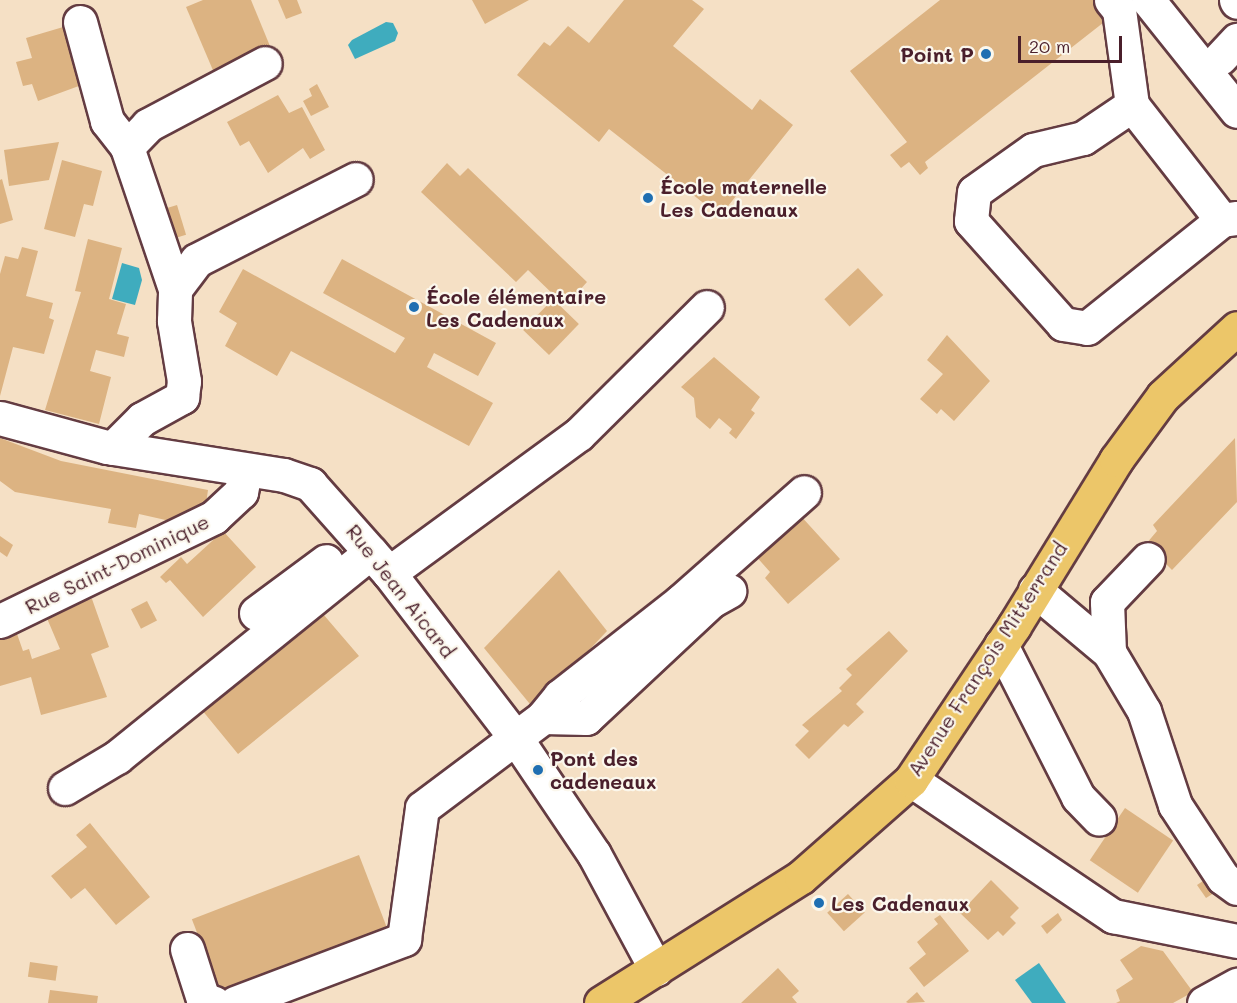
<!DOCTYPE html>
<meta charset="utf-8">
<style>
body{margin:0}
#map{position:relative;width:1237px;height:1003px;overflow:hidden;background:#f5e0c5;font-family:Mali,sans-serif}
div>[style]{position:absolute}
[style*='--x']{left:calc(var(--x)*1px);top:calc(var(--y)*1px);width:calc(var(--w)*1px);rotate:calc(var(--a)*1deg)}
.water>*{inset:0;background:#3facbe}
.building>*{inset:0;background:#dcb382;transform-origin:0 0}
.roads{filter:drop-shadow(2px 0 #643c42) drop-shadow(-2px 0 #643c42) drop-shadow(0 2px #643c42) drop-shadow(0 -2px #643c42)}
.minor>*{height:33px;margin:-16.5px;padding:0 16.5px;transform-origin:16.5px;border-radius:16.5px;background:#fff}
.major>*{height:33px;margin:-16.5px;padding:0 16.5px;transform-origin:16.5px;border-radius:16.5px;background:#ecc669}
.dots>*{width:16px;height:16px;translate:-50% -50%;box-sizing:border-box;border:3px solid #fbf7ec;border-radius:50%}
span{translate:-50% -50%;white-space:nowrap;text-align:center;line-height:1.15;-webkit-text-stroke:4.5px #fbf7ec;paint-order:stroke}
.poi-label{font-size:20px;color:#4a1f2b;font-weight:700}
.right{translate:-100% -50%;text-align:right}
.left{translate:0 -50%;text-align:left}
.street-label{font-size:20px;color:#4a1f2b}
.scale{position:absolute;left:1018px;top:36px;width:104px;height:27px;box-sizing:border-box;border:3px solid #4a1f2b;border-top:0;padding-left:8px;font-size:18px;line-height:21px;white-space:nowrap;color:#4a1f2b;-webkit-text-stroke:4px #fbf7ec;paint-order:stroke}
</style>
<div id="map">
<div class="water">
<i style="clip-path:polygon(386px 22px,393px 23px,398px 33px,395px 41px,355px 59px,348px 45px,352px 40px)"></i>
<i style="clip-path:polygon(122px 263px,139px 268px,142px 280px,135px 305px,112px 299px)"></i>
<i style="clip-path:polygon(1039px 963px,1066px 1003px,1032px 1003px,1015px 980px)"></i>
</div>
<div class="building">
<i style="clip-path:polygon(203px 0,251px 0,272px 51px,215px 75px,186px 7px)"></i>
<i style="clip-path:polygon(278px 0,297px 0,302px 13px,286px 19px)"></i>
<i style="clip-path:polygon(472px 0,529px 0,485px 24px)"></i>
<i style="clip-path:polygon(624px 0,692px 0,704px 9px,673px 46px,752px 110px,760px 99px,793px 125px,720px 216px,609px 129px,599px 142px,517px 75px,544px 42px,550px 46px,568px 26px,589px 43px)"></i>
<i style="clip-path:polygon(940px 0,1093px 0,1108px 19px,925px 162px,928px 168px,920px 175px,909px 162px,901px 168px,890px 155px,907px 142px,850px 71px)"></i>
<i style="clip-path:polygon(70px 25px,87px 83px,38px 101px,32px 84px,23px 86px,16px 62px,32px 58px,26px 38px)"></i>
<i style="clip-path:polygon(317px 84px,329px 107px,311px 116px,303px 101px,312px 96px,309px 89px)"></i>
<i style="clip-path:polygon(278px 95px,289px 113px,302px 107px,325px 150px,310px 159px,303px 148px,268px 173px,249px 141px,240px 146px,227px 122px)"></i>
<i style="clip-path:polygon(59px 142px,49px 180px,9px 186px,4px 150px)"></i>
<i style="clip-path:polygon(62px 160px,102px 171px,93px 206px,84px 204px,75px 237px,44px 229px)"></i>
<i style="clip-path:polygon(447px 163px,460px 176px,468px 168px,587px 282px,568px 303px,562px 297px,559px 300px,528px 270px,516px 282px,421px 192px)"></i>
<i style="clip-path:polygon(2px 179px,13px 220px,0 224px,0 180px)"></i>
<i style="left:177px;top:205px;width:31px;height:18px;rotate:73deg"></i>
<i style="clip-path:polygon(88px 239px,122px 248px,109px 299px,126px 304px,117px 334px,129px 337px,124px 357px,96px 350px,90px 371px,111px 377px,99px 424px,45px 410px,81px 292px,75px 291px)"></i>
<i style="clip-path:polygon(22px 247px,38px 251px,26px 296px,53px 303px,49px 318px,54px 320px,44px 354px,13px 347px,0 396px,0 274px,5px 256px,18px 259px)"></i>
<i style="clip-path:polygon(342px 259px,496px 343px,478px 376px,434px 353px,427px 367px,493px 403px,469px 446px,291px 351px,277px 376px,225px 346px,237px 323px,219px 312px,243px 269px,395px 353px,405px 338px,323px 293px)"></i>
<i style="left:858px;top:268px;width:37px;height:46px;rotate:47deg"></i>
<i style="left:553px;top:299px;width:36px;height:43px;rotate:44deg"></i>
<i style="clip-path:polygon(947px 335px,990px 381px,954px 421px,941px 409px,937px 414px,920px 399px,943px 374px,927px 360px)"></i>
<i style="clip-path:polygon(714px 357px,760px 397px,751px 410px,755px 413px,736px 439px,729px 433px,732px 429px,719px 418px,710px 429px,696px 417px,694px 398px,681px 387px)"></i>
<i style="clip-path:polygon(0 438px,61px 461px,208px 490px,205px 511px,179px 523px,139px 514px,136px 528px,108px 523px,111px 509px,15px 492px,0 481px)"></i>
<i style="clip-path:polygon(1235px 438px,1237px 502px,1172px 570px,1146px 544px,1157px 531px,1153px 525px)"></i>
<i style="clip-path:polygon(799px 514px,840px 559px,788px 604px,765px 578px,770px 572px,754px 554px)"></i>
<i style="clip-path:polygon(223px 531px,256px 567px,203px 617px,170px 580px,166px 583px,160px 577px,181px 557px,187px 564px)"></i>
<i style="clip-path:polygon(0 536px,13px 545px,7px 557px,0 552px)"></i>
<i style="clip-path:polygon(559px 570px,607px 631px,534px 709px,484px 648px)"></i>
<i style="clip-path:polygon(92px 599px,109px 647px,91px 654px,107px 697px,41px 715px,31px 677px,0 686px,0 636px,16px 631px,23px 651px,29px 649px,32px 659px,60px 649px,46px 616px,68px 603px)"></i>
<i style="left:147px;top:601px;width:22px;height:18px;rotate:63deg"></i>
<i style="clip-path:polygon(323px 614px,359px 656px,238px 754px,197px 704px,237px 670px,243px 679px)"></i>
<i style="clip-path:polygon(889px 631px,908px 651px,856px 704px,864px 712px,848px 727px,844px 724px,809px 759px,795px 745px,809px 731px,802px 725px,842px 691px,839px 688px,852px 675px,846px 669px)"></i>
<i style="left:1125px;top:808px;width:58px;height:63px;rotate:34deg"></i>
<i style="clip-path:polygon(90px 823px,150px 897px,116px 925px,85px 888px,71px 899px,51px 876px,87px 847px,76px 835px)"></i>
<i style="left:359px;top:855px;width:78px;height:179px;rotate:69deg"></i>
<i style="clip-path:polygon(1206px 879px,1214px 893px,1206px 898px,1197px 885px)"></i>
<i style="clip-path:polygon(991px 880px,1019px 908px,1010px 917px,1016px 923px,1003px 936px,998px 931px,988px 940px,960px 913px)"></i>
<i style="left:848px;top:894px;width:25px;height:28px;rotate:48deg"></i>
<i style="clip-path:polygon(1058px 913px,1062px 920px,1047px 934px,1041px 926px)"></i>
<i style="clip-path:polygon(940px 915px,969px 951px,924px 987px,909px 968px,926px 954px,917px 942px,938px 924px,934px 919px)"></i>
<i style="clip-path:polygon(1141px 946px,1163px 951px,1193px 992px,1173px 1003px,1116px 1003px,1120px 1001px,1116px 990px,1133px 979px,1120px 960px)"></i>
<i style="left:30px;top:962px;width:28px;height:15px;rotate:8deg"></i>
<i style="clip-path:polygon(778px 968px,799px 991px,792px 997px,797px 1003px,741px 1003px)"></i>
<i style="clip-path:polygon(50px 990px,98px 996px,97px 1003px,48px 1003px)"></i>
<i style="clip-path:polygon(917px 992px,925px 1002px,908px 1003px,906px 1002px)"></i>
</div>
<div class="roads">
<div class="minor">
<i style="--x:1111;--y:0;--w:13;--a:51"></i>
<i style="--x:1119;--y:10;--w:96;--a:82.2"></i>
<i style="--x:1132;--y:105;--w:146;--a:52"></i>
<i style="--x:1222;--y:220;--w:15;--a:-8"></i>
<i style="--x:1148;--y:0;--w:142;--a:51.3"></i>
<i style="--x:1236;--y:0;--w:2;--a:63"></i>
<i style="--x:80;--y:22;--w:103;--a:74.7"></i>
<i style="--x:107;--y:121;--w:33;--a:52"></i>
<i style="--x:1220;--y:58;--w:25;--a:-47"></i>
<i style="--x:1132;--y:105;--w:59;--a:146"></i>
<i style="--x:1083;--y:138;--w:51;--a:166.5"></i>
<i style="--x:1033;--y:150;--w:72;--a:144.6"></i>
<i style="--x:974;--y:192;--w:29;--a:96"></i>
<i style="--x:971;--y:221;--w:138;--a:48.2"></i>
<i style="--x:1063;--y:324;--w:24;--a:9"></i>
<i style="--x:1087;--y:328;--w:173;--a:-38.7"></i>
<i style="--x:175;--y:289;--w:150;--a:-108.7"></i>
<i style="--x:127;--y:147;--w:30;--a:-46"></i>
<i style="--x:148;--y:125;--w:132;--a:-27.9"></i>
<i style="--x:0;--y:418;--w:111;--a:15.2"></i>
<i style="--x:107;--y:447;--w:179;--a:9"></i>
<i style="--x:284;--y:475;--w:28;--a:19"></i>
<i style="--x:310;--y:484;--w:119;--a:48.4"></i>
<i style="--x:389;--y:573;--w:207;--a:52.5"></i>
<i style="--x:515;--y:737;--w:141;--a:56"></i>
<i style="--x:594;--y:854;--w:131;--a:61.7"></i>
<i style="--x:113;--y:448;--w:41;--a:-45"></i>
<i style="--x:142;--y:419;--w:46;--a:-28.8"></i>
<i style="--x:182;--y:397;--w:16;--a:-83"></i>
<i style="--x:184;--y:381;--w:61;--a:-99.5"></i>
<i style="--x:174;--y:321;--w:32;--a:-88"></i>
<i style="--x:175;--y:289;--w:36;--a:-53"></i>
<i style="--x:197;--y:260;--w:178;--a:-27"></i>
<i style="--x:389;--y:573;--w:235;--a:-36.2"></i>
<i style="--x:579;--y:434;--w:180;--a:-44.8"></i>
<i style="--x:1035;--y:590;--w:97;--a:40"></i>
<i style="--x:1109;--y:652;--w:69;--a:59.3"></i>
<i style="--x:1144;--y:711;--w:99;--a:71.7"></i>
<i style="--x:1175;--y:805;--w:87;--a:56.7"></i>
<i style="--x:1223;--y:878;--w:17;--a:36"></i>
<i style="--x:256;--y:613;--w:87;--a:-36.6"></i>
<i style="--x:0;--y:621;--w:238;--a:-25.9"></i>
<i style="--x:214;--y:517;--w:37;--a:-43"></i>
<i style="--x:241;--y:492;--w:21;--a:-79"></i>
<i style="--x:1001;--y:645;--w:170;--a:63.1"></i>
<i style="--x:1078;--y:797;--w:30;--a:46"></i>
<i style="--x:1109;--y:652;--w:50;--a:-92.3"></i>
<i style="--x:1107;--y:602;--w:59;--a:-46.4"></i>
<i style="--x:543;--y:717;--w:43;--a:1.3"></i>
<i style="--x:586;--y:718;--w:171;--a:-43.1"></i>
<i style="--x:711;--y:601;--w:21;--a:-29"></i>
<i style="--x:911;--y:780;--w:244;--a:34"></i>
<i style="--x:1113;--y:916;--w:126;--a:11.4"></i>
<i style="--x:65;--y:788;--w:61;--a:-30.8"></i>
<i style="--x:117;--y:757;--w:326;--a:-38.9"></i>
<i style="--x:187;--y:949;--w:52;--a:72.3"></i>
<i style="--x:203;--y:999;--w:12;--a:20"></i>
<i style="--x:235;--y:1003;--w:181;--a:-20.7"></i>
<i style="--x:404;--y:939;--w:132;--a:-82.2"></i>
<i style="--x:422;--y:808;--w:151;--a:-36.9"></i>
<i style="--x:543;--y:717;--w:27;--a:-51"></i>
<i style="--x:560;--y:696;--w:154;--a:-38.1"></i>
<i style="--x:681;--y:601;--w:164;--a:-41.5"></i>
<i style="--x:1204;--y:1003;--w:38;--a:-29"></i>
</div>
<div class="major">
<i style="--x:601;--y:1003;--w:236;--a:-32.2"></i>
<i style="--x:801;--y:877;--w:147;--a:-41.4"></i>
<i style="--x:911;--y:780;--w:185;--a:-56.2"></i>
<i style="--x:1014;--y:626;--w:195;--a:-58.4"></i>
<i style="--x:1116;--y:460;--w:79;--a:-53.7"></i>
<i style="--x:1163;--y:396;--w:100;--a:-42.6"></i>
</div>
</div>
<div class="dots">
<i style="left:986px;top:54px;background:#1f6fb2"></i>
<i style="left:648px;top:198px;background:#1f6fb2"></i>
<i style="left:414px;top:307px;background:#1f6fb2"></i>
<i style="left:538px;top:770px;background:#1f6fb2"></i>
<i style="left:819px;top:903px;background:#1f6fb2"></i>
</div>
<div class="poi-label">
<span class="right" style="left:974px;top:54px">Point P</span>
<span class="left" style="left:660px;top:198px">École maternelle<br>Les Cadenaux</span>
<span class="left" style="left:426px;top:308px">École élémentaire<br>Les Cadenaux</span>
<span class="left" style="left:550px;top:770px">Pont des<br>cadeneaux</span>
<span class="left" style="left:831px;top:903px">Les Cadenaux</span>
</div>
<div class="street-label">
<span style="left:117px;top:564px;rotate:-26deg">Rue Saint-Dominique</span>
<span style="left:401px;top:591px;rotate:52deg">Rue Jean Aicard</span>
<span style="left:987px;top:659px;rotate:-57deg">Avenue François Mitterrand</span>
</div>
<div class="scale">20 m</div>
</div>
